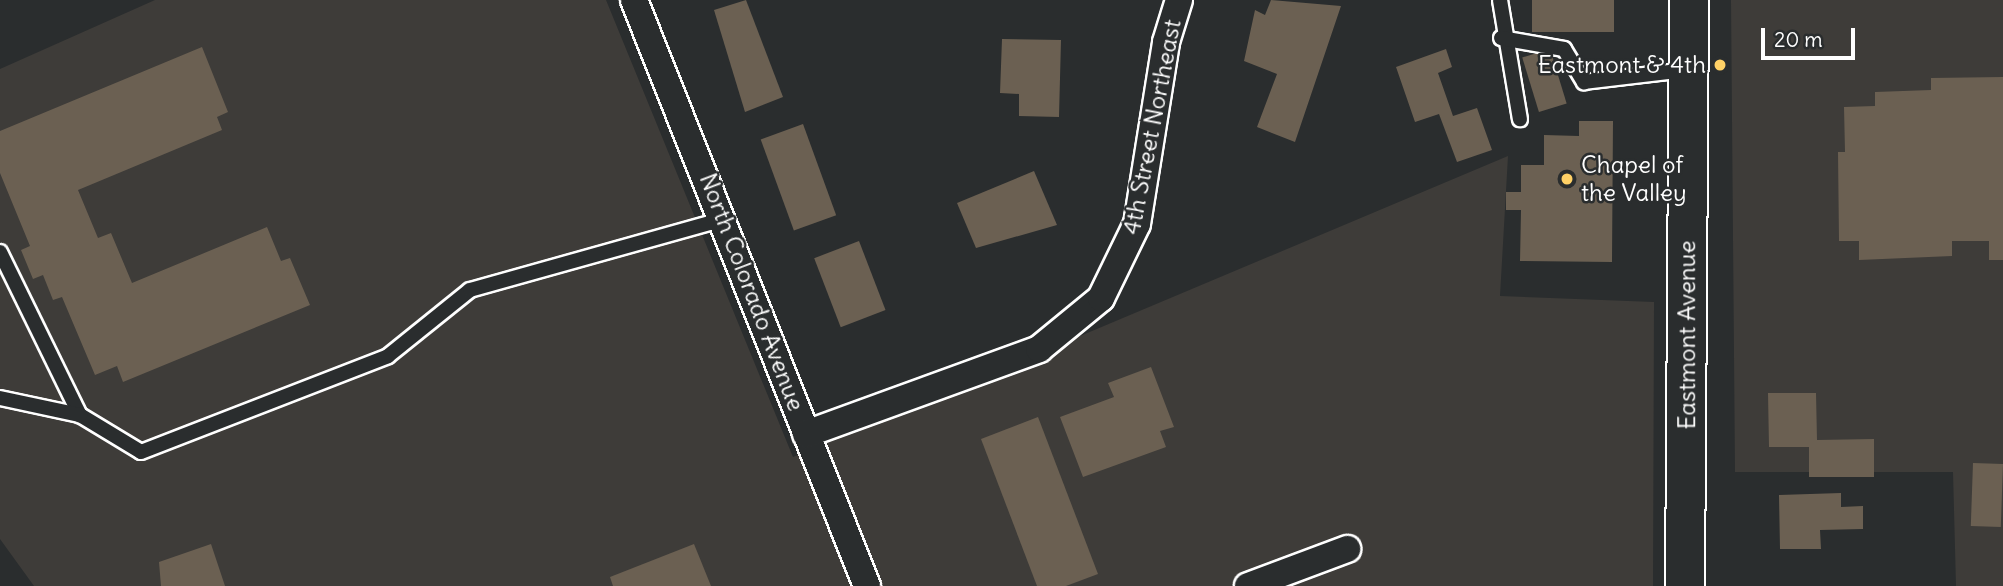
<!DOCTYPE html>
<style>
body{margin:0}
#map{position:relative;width:2003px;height:586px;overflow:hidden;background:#2a2d2e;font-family:Delius,sans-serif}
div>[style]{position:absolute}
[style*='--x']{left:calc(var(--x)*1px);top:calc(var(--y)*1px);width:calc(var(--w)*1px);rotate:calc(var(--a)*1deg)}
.built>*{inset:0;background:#3e3c39}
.building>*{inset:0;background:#6b6052;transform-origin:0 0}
.roads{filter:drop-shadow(2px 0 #fff) drop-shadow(-2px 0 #fff) drop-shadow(0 2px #fff) drop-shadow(0 -2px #fff)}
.service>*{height:14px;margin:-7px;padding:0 7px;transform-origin:7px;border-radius:7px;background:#2a2d2e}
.minor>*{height:26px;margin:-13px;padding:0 13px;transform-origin:13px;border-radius:13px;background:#2a2d2e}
.secondary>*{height:38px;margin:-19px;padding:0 19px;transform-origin:19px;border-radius:19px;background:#2a2d2e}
.dots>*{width:19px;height:19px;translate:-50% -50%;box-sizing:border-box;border:4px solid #2a2d2e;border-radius:50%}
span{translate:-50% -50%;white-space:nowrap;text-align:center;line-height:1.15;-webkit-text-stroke:5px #2a2d2e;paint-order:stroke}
.poi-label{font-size:24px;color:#fff}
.right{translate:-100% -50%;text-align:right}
.left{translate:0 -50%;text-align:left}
.street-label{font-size:24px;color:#fff}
.scale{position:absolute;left:1761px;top:28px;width:94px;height:32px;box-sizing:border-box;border:4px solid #fff;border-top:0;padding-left:9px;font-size:21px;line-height:24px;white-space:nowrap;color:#fff;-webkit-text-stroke:5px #2a2d2e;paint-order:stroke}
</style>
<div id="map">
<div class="built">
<i style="clip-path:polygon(155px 0,606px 0,793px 457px,1508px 156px,1500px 296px,1654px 302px,1653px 586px,34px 586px,0 539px,0 69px)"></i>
<i style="clip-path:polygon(1731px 0,2003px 0,2003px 586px,1956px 586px,1953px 472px,1735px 472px)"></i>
</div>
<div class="building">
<i style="clip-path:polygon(746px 0,783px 97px,745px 112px,714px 10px)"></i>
<i style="clip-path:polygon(1271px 0,1341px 6px,1295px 142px,1257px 127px,1277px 74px,1244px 61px,1255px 10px,1265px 15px)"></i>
<i style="left:1532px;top:0;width:82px;height:32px"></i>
<i style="clip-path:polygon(1002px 39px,1061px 40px,1059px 117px,1019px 116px,1019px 94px,1000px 93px)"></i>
<i style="clip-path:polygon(202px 47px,228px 112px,217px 117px,222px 130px,78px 190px,98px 238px,111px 233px,132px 283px,267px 227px,281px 261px,290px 258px,310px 305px,123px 382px,117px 366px,95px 375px,62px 297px,53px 300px,43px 275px,33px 279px,21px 250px,30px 246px,0 173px,0 131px)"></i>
<i style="clip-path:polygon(1446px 49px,1452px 67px,1438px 73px,1453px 116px,1477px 108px,1492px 150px,1457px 162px,1439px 114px,1415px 122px,1396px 67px)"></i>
<i style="left:1550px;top:49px;width:57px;height:29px;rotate:73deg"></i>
<i style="clip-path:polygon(2003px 77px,2003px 260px,1989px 260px,1989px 241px,1952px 241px,1952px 256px,1859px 260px,1859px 241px,1839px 241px,1838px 152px,1845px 152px,1844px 107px,1875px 106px,1875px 92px,1931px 90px,1931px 78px)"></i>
<i style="clip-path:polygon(1579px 121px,1613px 121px,1612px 262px,1520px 261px,1521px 210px,1506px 210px,1506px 192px,1521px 192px,1521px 165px,1544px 165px,1544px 135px,1579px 136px)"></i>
<i style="left:803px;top:124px;width:97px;height:45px;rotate:70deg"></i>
<i style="clip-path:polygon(1034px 171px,1057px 225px,976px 248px,957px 203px)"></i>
<i style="left:859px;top:241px;width:74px;height:48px;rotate:69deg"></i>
<i style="clip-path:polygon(1151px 367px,1174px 427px,1160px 431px,1166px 447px,1083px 477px,1060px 417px,1114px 397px,1108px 383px)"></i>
<i style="clip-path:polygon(1768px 393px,1816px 393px,1817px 440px,1874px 439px,1874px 477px,1809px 477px,1809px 447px,1769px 447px)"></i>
<i style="clip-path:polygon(1038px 417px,1098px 574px,1066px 586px,1037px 586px,981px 439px)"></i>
<i style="left:1973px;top:463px;width:30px;height:63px;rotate:2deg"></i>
<i style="clip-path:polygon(1841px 493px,1841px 507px,1863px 506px,1863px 529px,1820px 530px,1821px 549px,1780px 549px,1779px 495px)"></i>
<i style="clip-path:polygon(211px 544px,225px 586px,161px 586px,159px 562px)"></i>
<i style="clip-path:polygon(694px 544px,711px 586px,613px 586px,610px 577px)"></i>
</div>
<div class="roads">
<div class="service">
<i style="--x:1500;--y:0;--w:121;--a:80.5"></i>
<i style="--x:1501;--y:38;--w:64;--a:9.9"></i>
<i style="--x:1564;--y:49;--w:39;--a:59"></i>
<i style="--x:1584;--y:82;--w:103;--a:-6.7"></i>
<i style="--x:0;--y:252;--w:182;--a:63.9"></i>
<i style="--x:80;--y:415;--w:71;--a:31.2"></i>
<i style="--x:141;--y:452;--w:265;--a:-21.2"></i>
<i style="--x:388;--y:356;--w:105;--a:-38.8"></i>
<i style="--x:470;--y:290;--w:265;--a:-15.6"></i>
<i style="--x:0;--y:398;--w:82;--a:12"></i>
</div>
<div class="minor">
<i style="--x:634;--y:0;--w:631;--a:68.32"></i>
<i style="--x:806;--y:434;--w:248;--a:-20"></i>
<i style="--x:1039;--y:349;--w:80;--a:-39.4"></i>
<i style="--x:1101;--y:298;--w:82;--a:-64.1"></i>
<i style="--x:1137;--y:224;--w:184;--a:-80.9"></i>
<i style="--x:1166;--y:42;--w:44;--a:-72.8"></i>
<i style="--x:1248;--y:586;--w:106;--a:-20.5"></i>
</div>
<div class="secondary">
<i style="--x:1685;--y:586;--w:586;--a:-89.61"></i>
</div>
</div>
<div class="dots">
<i style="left:1720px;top:65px;background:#ffd166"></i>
<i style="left:1567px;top:179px;background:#ffd166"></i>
</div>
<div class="poi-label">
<span class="right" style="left:1706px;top:65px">Eastmont &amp; 4th</span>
<span class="left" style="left:1581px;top:179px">Chapel of<br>the Valley</span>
</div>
<div class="street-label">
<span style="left:1152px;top:127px;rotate:-79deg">4th Street Northeast</span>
<span style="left:752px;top:292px;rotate:69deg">North Colorado Avenue</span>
<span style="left:1687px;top:335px;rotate:-90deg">Eastmont Avenue</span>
</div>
<div class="scale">20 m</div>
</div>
